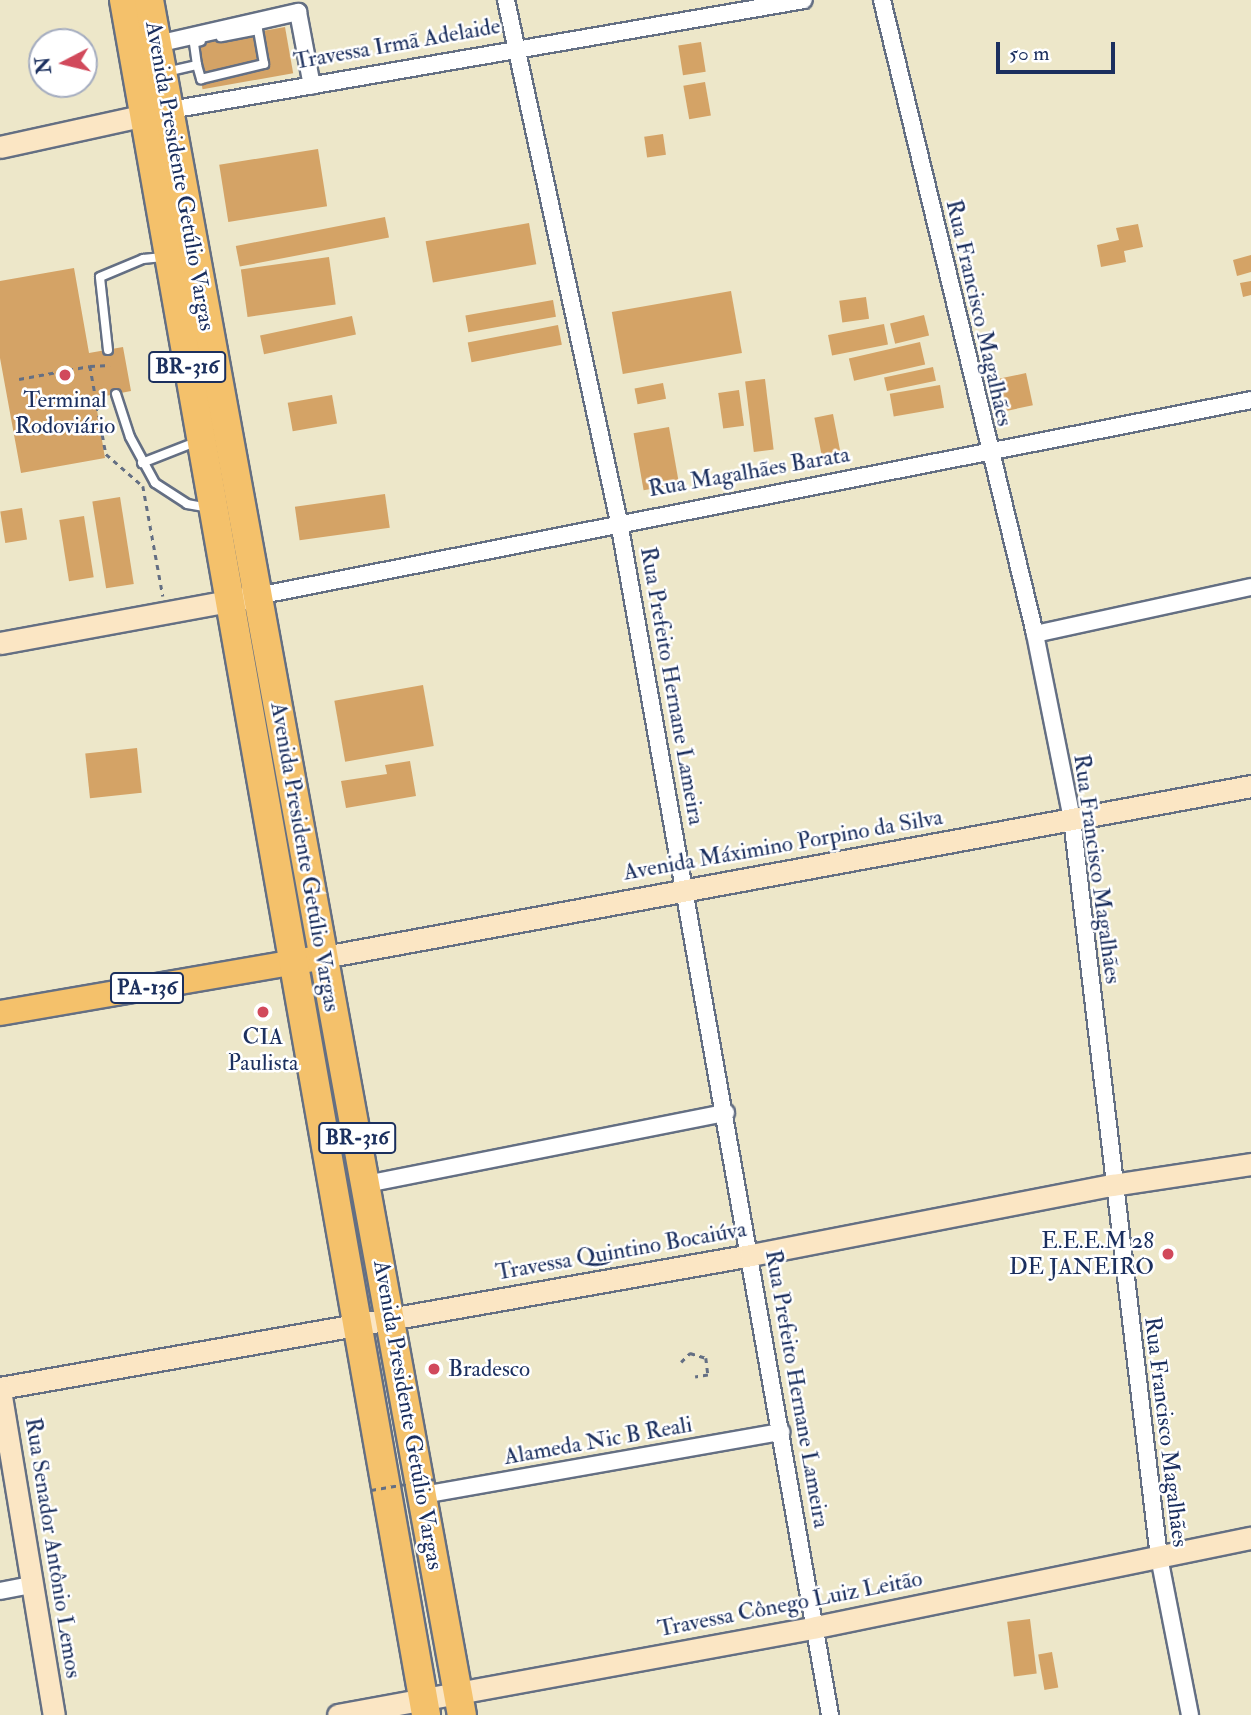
<!DOCTYPE html>
<meta charset="utf-8">
<style>
body{margin:0}
#map{position:relative;width:1251px;height:1715px;overflow:hidden;background:#ede7c9;font-family:"IM FELL Double Pica",serif}
div>[style]{position:absolute}
[style*='--x']{left:calc(var(--x)*1px);top:calc(var(--y)*1px);width:calc(var(--w)*1px);rotate:calc(var(--a)*1deg)}
.building>*{inset:0;background:#d4a366;transform-origin:0 0}
.path>*{height:2.5px;margin-top:-1.25px;transform-origin:0;background:repeating-linear-gradient(90deg,#646f83 0 5px,transparent 0 10px)}
.roads{filter:drop-shadow(2px 0 #646f83) drop-shadow(-2px 0 #646f83) drop-shadow(0 2px #646f83) drop-shadow(0 -2px #646f83)}
.lane>*{height:8px;margin:-4px;padding:0 4px;transform-origin:4px;border-radius:4px;background:#fff}
.street>*{height:16px;margin:-8px;padding:0 8px;transform-origin:8px;border-radius:8px;background:#fff}
.secondary>*{height:21px;margin:-10.5px;padding:0 10.5px;transform-origin:10.5px;border-radius:10.5px;background:#fbe6c4}
.primary>*{height:24px;margin:-12px;padding:0 12px;transform-origin:12px;border-radius:12px;background:#f4c16b}
.highway>*{height:28px;margin:-14px;padding:0 14px;transform-origin:14px;border-radius:14px;background:#f4c16b}
.path-bridge>*{height:2.5px;margin-top:-1.25px;transform-origin:0;background:repeating-linear-gradient(90deg,#646f83 0 5px,transparent 0 10px)}
.dots>*{width:19px;height:19px;translate:-50% -50%;box-sizing:border-box;border:4px solid #fff;border-radius:50%}
span{translate:-50% -50%;white-space:nowrap;text-align:center;line-height:1.15;-webkit-text-stroke:5px #fff;paint-order:stroke}
.shield-label span{padding:2px 5px;background:#fff;border:2px solid;border-radius:5px;-webkit-text-stroke-width:0}
.shield-label{font-size:21px;color:#1b2f5e;font-weight:700}
.street-label{font-size:23px;color:#1b2f5e}
.poi-label{font-size:23px;color:#1b2f5e}
.right{translate:-100% -50%;text-align:right}
.left{translate:0 -50%;text-align:left}
.north{position:absolute;left:28px;top:28px;width:70px;height:70px;box-sizing:border-box;background:#fff;border:2px solid #a4acbf;border-radius:50%;rotate:263deg;font-size:19px;font-weight:700;line-height:28px;text-align:center;color:#1b2f5e}
.north::after{content:'';display:block;margin:auto;width:24px;height:32px;background:#d1495b;clip-path:polygon(50% 0,100% 100%,50% 72%,0 100%)}
.scale{position:absolute;left:996px;top:42px;width:119px;height:32px;box-sizing:border-box;border:4px solid #1b2f5e;border-top:0;padding-left:9px;font-size:21px;line-height:24px;white-space:nowrap;color:#1b2f5e;-webkit-text-stroke:5px #fff;paint-order:stroke}
</style>
<div id="map">
<div class="building">
<i style="left:285px;top:27px;width:47px;height:92px;rotate:80deg"></i>
<i style="left:701px;top:42px;width:30px;height:23px;rotate:81deg"></i>
<i style="left:705px;top:82px;width:34px;height:22px;rotate:80deg"></i>
<i style="left:663px;top:134px;width:21px;height:19px;rotate:82deg"></i>
<i style="left:318px;top:149px;width:58px;height:100px;rotate:81deg"></i>
<i style="left:385px;top:217px;width:21px;height:152px;rotate:79deg"></i>
<i style="left:529px;top:223px;width:42px;height:105px;rotate:80deg"></i>
<i style="clip-path:polygon(1138px 224px,1143px 247px,1124px 251px,1126px 262px,1101px 267px,1097px 245px,1119px 240px,1116px 228px)"></i>
<i style="clip-path:polygon(1251px 255px,1251px 272px,1237px 276px,1233px 260px)"></i>
<i style="left:329px;top:257px;width:48px;height:89px;rotate:82deg"></i>
<i style="clip-path:polygon(74px 268px,89px 353px,123px 347px,131px 391px,95px 398px,105px 458px,21px 473px,0 358px,0 281px)"></i>
<i style="clip-path:polygon(1251px 281px,1251px 295px,1243px 297px,1240px 283px)"></i>
<i style="left:731px;top:291px;width:63px;height:121px;rotate:80deg"></i>
<i style="left:866px;top:297px;width:22px;height:27px;rotate:82deg"></i>
<i style="left:553px;top:300px;width:17px;height:89px;rotate:80deg"></i>
<i style="left:924px;top:315px;width:21px;height:35px;rotate:76deg"></i>
<i style="left:352px;top:316px;width:19px;height:94px;rotate:78deg"></i>
<i style="left:884px;top:324px;width:21px;height:57px;rotate:79deg"></i>
<i style="left:558px;top:325px;width:20px;height:92px;rotate:79deg"></i>
<i style="left:920px;top:342px;width:23px;height:73px;rotate:77deg"></i>
<i style="left:933px;top:367px;width:14px;height:50px;rotate:78deg"></i>
<i style="left:1026px;top:373px;width:33px;height:27px;rotate:78deg"></i>
<i style="left:765px;top:379px;width:71px;height:20px;rotate:83deg"></i>
<i style="left:663px;top:383px;width:16px;height:29px;rotate:79deg"></i>
<i style="left:940px;top:385px;width:23px;height:51px;rotate:80deg"></i>
<i style="left:739px;top:390px;width:36px;height:21px;rotate:82deg"></i>
<i style="left:332px;top:395px;width:29px;height:45px;rotate:80deg"></i>
<i style="left:833px;top:414px;width:41px;height:19px;rotate:79deg"></i>
<i style="left:669px;top:427px;width:58px;height:36px;rotate:80deg"></i>
<i style="left:385px;top:494px;width:34px;height:91px;rotate:82deg"></i>
<i style="left:120px;top:497px;width:88px;height:28px;rotate:81deg"></i>
<i style="left:22px;top:508px;width:32px;height:22px;rotate:81deg"></i>
<i style="left:84px;top:516px;width:62px;height:25px;rotate:81deg"></i>
<i style="left:423px;top:685px;width:62px;height:90px;rotate:80deg"></i>
<i style="left:137px;top:748px;width:45px;height:52px;rotate:84deg"></i>
<i style="clip-path:polygon(410px 761px,416px 796px,346px 808px,341px 781px,387px 774px,385px 765px)"></i>
<i style="left:1030px;top:1619px;width:55px;height:23px;rotate:83deg"></i>
<i style="left:1052px;top:1652px;width:36px;height:14px;rotate:80deg"></i>
</div>
<div class="path">
<i style="--x:90;--y:366;--w:20;--a:-3"></i>
<i style="--x:19;--y:379;--w:72;--a:-10.4"></i>
<i style="--x:90;--y:366;--w:89;--a:79.7"></i>
<i style="--x:106;--y:454;--w:49;--a:40.9"></i>
<i style="--x:143;--y:486;--w:112;--a:79.7"></i>
<i style="--x:681;--y:1362;--w:13;--a:-45"></i>
<i style="--x:690;--y:1353;--w:17;--a:17"></i>
<i style="--x:706;--y:1358;--w:17;--a:83"></i>
<i style="--x:708;--y:1375;--w:13;--a:171"></i>
</div>
<div class="roads">
<div class="lane">
<i style="--x:197;--y:65;--w:22;--a:-98"></i>
<i style="--x:194;--y:43;--w:7;--a:-16"></i>
<i style="--x:166;--y:72;--w:32;--a:-13"></i>
<i style="--x:197;--y:65;--w:15;--a:74"></i>
<i style="--x:201;--y:79;--w:65;--a:-13.4"></i>
<i style="--x:264;--y:64;--w:35;--a:-100"></i>
<i style="--x:258;--y:30;--w:38;--a:169"></i>
<i style="--x:108;--y:350;--w:73;--a:-96.3"></i>
<i style="--x:100;--y:277;--w:47;--a:-22.7"></i>
<i style="--x:143;--y:259;--w:20;--a:-6"></i>
<i style="--x:116;--y:394;--w:45;--a:72"></i>
<i style="--x:130;--y:437;--w:52;--a:61.5"></i>
<i style="--x:155;--y:483;--w:38;--a:33"></i>
<i style="--x:187;--y:504;--w:22;--a:10"></i>
<i style="--x:142;--y:463;--w:60;--a:-21.4"></i>
</div>
<div class="street">
<i style="--x:506;--y:0;--w:534;--a:77.79"></i>
<i style="--x:619;--y:522;--w:1212;--a:79.97"></i>
<i style="--x:882;--y:0;--w:652;--a:76.43"></i>
<i style="--x:1035;--y:634;--w:189;--a:78.7"></i>
<i style="--x:1072;--y:819;--w:743;--a:83.28"></i>
<i style="--x:1159;--y:1557;--w:161;--a:78.9"></i>
<i style="--x:157;--y:44;--w:145;--a:-12.8"></i>
<i style="--x:298;--y:12;--w:75;--a:79.3"></i>
<i style="--x:170;--y:110;--w:643;--a:-9.84"></i>
<i style="--x:257;--y:596;--w:1013;--a:-11.15"></i>
<i style="--x:1035;--y:634;--w:221;--a:-12.3"></i>
<i style="--x:366;--y:1184;--w:367;--a:-11.2"></i>
<i style="--x:423;--y:1495;--w:364;--a:-10"></i>
<i style="--x:0;--y:1591;--w:32;--a:-11"></i>
</div>
<div class="secondary">
<i style="--x:0;--y:147;--w:163;--a:-12.4"></i>
<i style="--x:0;--y:643;--w:249;--a:-10.4"></i>
<i style="--x:324;--y:957;--w:943;--a:-10.45"></i>
<i style="--x:0;--y:1388;--w:763;--a:-10.04"></i>
<i style="--x:751;--y:1255;--w:368;--a:-11"></i>
<i style="--x:1112;--y:1185;--w:141;--a:-8.6"></i>
<i style="--x:0;--y:1390;--w:329;--a:80.6"></i>
<i style="--x:338;--y:1715;--w:486;--a:-10.4"></i>
<i style="--x:816;--y:1627;--w:444;--a:-11.6"></i>
</div>
<div class="primary">
<i style="--x:0;--y:1013;--w:318;--a:-9.8"></i>
</div>
<div class="highway">
<i style="--x:124;--y:0;--w:1741;--a:80.01"></i>
<i style="--x:149;--y:0;--w:1743;--a:79.66"></i>
</div>
</div>
<div class="path-bridge">
<i style="--x:371;--y:1490;--w:65;--a:-9.8"></i>
</div>
<div class="dots">
<i style="left:65px;top:375px;background:#d1495b"></i>
<i style="left:263px;top:1012px;background:#d1495b"></i>
<i style="left:1168px;top:1254px;background:#d1495b"></i>
<i style="left:434px;top:1369px;background:#d1495b"></i>
</div>
<div class="shield-label">
<span style="left:187px;top:367px">BR-316</span>
<span style="left:147px;top:988px">PA-136</span>
<span style="left:357px;top:1138px">BR-316</span>
</div>
<div class="street-label">
<span style="left:397px;top:44px;rotate:-10deg">Travessa Irmã Adelaide</span>
<span style="left:180px;top:176px;rotate:80deg">Avenida Presidente Getúlio Vargas</span>
<span style="left:979px;top:313px;rotate:77deg">Rua Francisco Magalhães</span>
<span style="left:749px;top:472px;rotate:-10deg">Rua Magalhães Barata</span>
<span style="left:672px;top:686px;rotate:80deg">Rua Prefeito Hernane Lameira</span>
<span style="left:783px;top:845px;rotate:-10deg">Avenida Máximino Porpino da Silva</span>
<span style="left:305px;top:857px;rotate:80deg">Avenida Presidente Getúlio Vargas</span>
<span style="left:1097px;top:869px;rotate:82deg">Rua Francisco Magalhães</span>
<span style="left:621px;top:1251px;rotate:-10deg">Travessa Quintino Bocaiúva</span>
<span style="left:797px;top:1389px;rotate:80deg">Rua Prefeito Hernane Lameira</span>
<span style="left:408px;top:1415px;rotate:80deg">Avenida Presidente Getúlio Vargas</span>
<span style="left:1166px;top:1432px;rotate:83deg">Rua Francisco Magalhães</span>
<span style="left:598px;top:1441px;rotate:-10deg">Alameda Nic B Reali</span>
<span style="left:53px;top:1548px;rotate:81deg">Rua Senador Antônio Lemos</span>
<span style="left:790px;top:1604px;rotate:-11deg">Travessa Cônego Luiz Leitão</span>
</div>
<div class="poi-label">
<span style="left:65px;top:413px">Terminal<br>Rodoviário</span>
<span style="left:263px;top:1050px">CIA<br>Paulista</span>
<span class="right" style="left:1154px;top:1254px">E.E.E.M 28<br>DE JANEIRO</span>
<span class="left" style="left:448px;top:1369px">Bradesco</span>
</div>
<div class="north">N</div>
<div class="scale">50 m</div>
</div>
